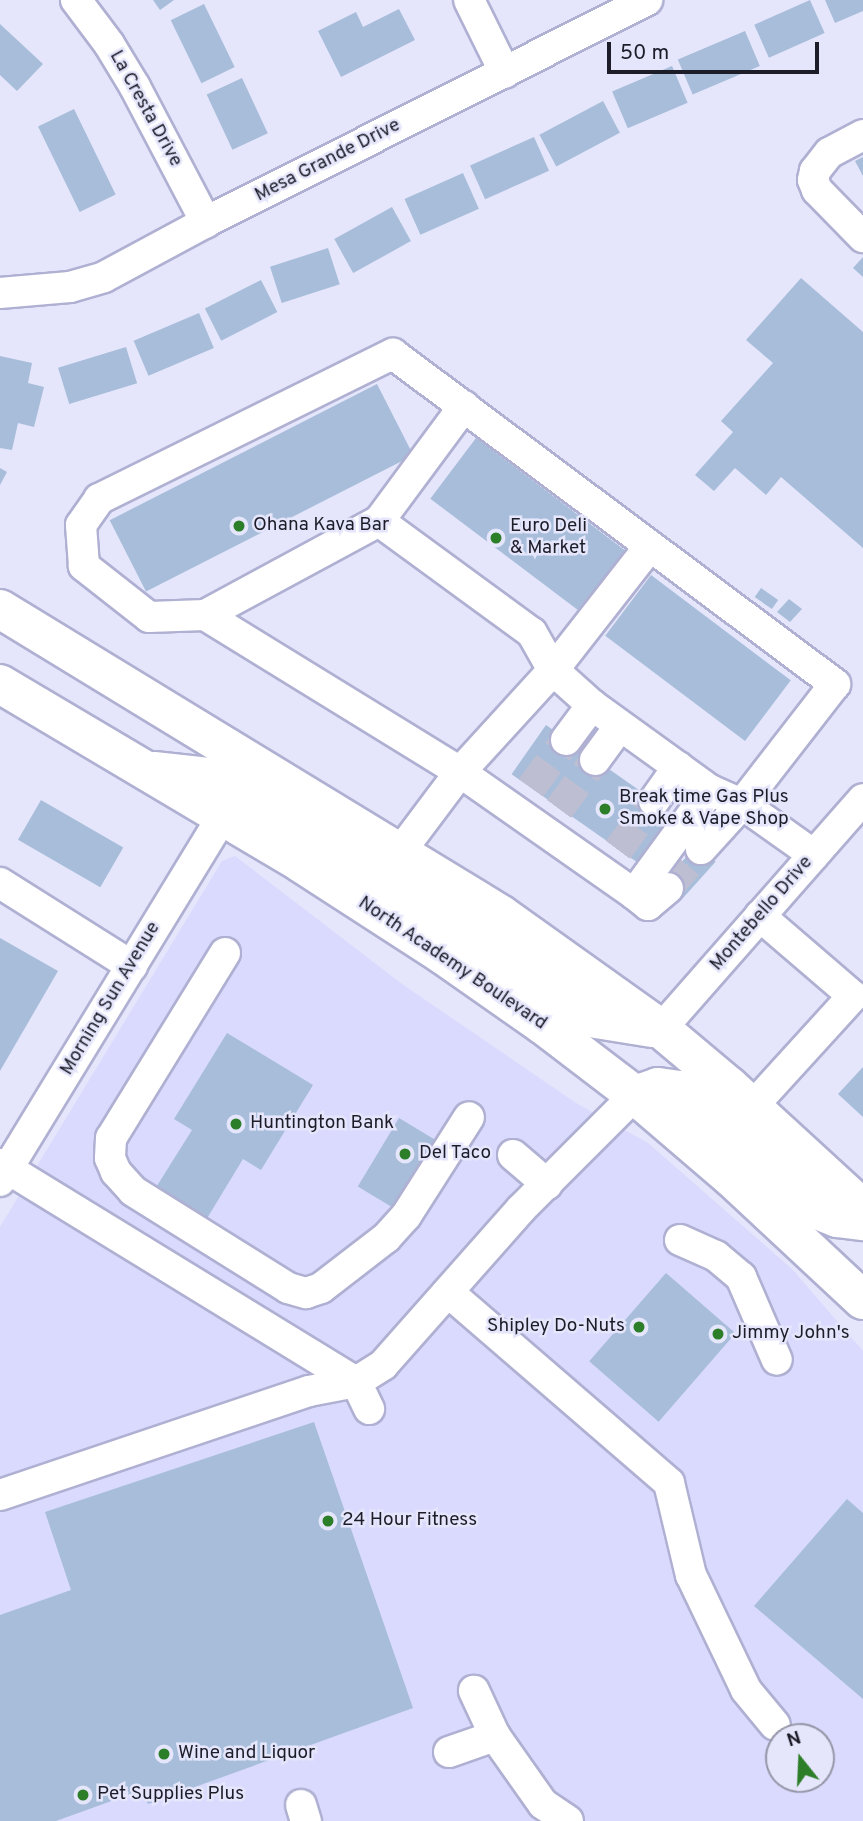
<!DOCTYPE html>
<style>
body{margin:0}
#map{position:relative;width:863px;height:1821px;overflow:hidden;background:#e5e6fb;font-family:Overpass,sans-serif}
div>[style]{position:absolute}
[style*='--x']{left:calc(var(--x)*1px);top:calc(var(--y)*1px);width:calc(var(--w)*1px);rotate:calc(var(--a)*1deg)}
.built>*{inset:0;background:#d9dafd}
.building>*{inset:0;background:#a7bdda;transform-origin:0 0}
.minor-tunnel>*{height:30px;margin-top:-15px;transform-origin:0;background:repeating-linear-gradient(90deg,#bdbed1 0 30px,transparent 0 45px)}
.roads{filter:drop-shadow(2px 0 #afb0d2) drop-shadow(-2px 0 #afb0d2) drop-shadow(0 2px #afb0d2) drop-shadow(0 -2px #afb0d2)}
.minor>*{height:30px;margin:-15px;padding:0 15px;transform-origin:15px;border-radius:15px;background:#fff}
.highway>*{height:38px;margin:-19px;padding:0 19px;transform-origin:19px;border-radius:19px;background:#fff}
.dots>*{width:19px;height:19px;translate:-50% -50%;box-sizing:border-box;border:4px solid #e5e6fb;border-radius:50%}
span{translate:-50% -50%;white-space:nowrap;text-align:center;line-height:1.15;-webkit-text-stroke:5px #e5e6fb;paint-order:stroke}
.street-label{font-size:19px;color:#1d1d2a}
.poi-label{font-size:19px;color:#1d1d2a}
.left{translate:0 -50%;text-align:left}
.right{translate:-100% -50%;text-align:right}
.north{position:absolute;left:765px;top:1723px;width:70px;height:70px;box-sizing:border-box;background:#e5e6fb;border:2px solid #9596a7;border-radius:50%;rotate:342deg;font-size:19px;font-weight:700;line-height:28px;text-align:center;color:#1d1d2a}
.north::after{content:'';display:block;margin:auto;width:24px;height:32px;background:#2d7e29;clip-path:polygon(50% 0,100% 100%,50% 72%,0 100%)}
.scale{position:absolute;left:607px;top:42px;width:212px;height:32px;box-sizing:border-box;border:4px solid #1d1d2a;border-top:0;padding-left:9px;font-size:21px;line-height:24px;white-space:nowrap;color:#1d1d2a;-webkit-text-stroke:5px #e5e6fb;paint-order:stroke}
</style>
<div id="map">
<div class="built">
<i style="clip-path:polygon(evenodd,235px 856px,402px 984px,576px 1103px,648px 1143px,792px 1269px,863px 1351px,863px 1821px,0 1821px,0 1227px,222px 861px,235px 856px,779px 1737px,821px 1737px,821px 1779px,779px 1779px,779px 1737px)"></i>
</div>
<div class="building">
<i style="clip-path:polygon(153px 0,174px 0,160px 10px)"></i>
<i style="left:810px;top:0;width:36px;height:61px;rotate:66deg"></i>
<i style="clip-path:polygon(825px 0,863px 0,863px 11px,835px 23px)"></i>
<i style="left:204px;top:4px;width:70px;height:37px;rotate:64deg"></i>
<i style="clip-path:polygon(399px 9px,415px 40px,341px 77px,318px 31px,356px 12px,363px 27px)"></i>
<i style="clip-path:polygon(0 24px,43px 64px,17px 91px,0 75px)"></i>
<i style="left:745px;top:31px;width:38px;height:73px;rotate:67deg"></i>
<i style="left:672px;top:66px;width:40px;height:65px;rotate:67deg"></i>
<i style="left:242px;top:78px;width:61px;height:39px;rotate:65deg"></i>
<i style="left:603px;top:101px;width:36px;height:72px;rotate:62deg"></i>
<i style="left:74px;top:109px;width:95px;height:40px;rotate:64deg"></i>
<i style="left:534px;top:137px;width:37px;height:70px;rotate:66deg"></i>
<i style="clip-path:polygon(863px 157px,863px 176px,855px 161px)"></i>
<i style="left:463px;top:173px;width:39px;height:64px;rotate:66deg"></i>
<i style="left:392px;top:207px;width:39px;height:66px;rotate:61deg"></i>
<i style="left:328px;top:248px;width:38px;height:61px;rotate:72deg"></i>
<i style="clip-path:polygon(863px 257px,863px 277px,853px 268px)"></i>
<i style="clip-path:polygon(801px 278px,863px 332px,863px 548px,781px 477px,766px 495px,735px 468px,714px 491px,695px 475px,733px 432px,721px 421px,773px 363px,746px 340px)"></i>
<i style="left:261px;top:280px;width:36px;height:63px;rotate:63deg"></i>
<i style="left:199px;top:313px;width:38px;height:71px;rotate:67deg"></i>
<i style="left:126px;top:347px;width:38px;height:71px;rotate:73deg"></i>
<i style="clip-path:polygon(0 356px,32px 363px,28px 383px,44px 387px,34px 427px,18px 423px,12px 450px,0 448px)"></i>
<i style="left:377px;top:384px;width:80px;height:300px;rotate:63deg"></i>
<i style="left:476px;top:438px;width:194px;height:76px;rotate:37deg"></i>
<i style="clip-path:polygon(0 468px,7px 472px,0 485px)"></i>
<i style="left:651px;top:575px;width:175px;height:76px;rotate:37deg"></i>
<i style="left:761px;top:588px;width:21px;height:11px;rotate:35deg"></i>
<i style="clip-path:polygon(789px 599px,802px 609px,790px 622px,777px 612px)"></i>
<i style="left:546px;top:725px;width:163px;height:60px;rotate:35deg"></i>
<i style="left:41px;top:800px;width:95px;height:46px;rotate:30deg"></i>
<i style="left:697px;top:845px;width:25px;height:51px;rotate:42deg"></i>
<i style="clip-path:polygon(0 938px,58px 971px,0 1071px)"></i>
<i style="clip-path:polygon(227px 1033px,313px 1085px,261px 1170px,243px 1159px,206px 1220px,155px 1189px,192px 1130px,174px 1119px)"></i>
<i style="clip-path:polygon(863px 1067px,863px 1117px,838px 1094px)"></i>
<i style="left:399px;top:1118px;width:47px;height:80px;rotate:31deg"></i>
<i style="left:666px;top:1273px;width:92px;height:117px;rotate:41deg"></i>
<i style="clip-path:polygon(314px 1422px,413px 1708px,148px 1804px,142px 1790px,56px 1821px,0 1821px,0 1615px,71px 1590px,45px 1512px)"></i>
<i style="clip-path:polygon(847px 1499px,863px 1513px,863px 1699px,754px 1606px)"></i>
</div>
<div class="minor-tunnel">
<i style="--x:531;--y:788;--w:59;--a:-53.9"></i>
<i style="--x:559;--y:809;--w:61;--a:-53.7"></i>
<i style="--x:618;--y:850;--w:61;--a:-53.7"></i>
<i style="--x:668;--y:888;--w:51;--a:-49.8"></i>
</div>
<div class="roads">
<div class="minor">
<i style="--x:76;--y:0;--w:55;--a:53.1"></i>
<i style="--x:109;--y:44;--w:50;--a:58.8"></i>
<i style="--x:135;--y:87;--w:153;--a:62.3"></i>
<i style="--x:469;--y:0;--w:81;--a:63.7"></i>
<i style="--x:863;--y:135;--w:38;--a:152"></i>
<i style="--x:829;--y:153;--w:23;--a:128"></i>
<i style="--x:815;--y:171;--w:9;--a:103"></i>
<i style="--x:813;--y:180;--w:11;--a:68"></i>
<i style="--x:817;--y:190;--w:66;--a:45.6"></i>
<i style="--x:0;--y:293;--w:70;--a:-4.9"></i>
<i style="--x:70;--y:287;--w:35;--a:-16"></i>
<i style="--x:104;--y:277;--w:116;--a:-28.3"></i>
<i style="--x:206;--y:222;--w:494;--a:-26.7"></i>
<i style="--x:379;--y:521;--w:143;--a:-53.5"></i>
<i style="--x:650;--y:546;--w:157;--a:128"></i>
<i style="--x:553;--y:670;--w:43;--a:-119.6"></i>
<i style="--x:532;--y:633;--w:190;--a:-143.8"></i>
<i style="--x:379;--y:521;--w:198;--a:151.6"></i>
<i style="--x:205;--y:615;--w:299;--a:31.6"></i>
<i style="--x:460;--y:772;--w:213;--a:35"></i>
<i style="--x:634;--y:894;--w:129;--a:-53.8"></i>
<i style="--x:205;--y:615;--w:56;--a:178"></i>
<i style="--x:149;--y:617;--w:83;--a:-141.9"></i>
<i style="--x:84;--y:566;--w:41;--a:-94.2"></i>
<i style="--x:81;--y:525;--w:32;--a:-55"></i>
<i style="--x:99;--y:499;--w:328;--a:-26.3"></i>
<i style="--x:393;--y:354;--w:552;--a:36.75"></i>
<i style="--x:835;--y:684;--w:152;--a:127.8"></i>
<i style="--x:742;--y:804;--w:61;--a:132.3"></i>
<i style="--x:566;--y:740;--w:44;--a:-53.4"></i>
<i style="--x:595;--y:760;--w:42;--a:-53.7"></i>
<i style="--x:654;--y:801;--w:42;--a:-54.8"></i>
<i style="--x:400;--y:852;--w:100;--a:-53.1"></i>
<i style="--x:460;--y:772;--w:138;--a:-47.6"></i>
<i style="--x:553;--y:670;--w:52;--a:41.9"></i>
<i style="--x:592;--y:705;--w:145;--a:35.8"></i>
<i style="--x:710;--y:790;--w:35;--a:24"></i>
<i style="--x:742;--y:804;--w:88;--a:35.3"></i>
<i style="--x:0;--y:883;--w:156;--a:32.2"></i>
<i style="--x:634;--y:894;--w:18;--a:38"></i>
<i style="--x:648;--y:905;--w:26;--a:-40"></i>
<i style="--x:225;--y:953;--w:217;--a:121.6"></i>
<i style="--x:111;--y:1138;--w:20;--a:93"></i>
<i style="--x:110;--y:1158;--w:15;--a:67"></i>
<i style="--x:116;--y:1172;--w:25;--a:48"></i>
<i style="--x:133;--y:1191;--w:183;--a:32"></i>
<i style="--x:288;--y:1288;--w:19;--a:16"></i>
<i style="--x:306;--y:1293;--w:16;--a:-18"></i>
<i style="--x:321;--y:1288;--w:82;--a:-37.6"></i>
<i style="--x:386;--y:1238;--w:30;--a:-48"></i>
<i style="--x:406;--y:1216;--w:117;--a:-57.5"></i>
<i style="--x:661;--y:1029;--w:306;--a:-48.7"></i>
<i style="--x:752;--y:1107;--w:150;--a:-47.7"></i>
<i style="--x:853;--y:996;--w:123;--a:-139.3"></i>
<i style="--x:513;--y:1155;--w:45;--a:40.5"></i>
<i style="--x:0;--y:1164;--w:417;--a:31.5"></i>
<i style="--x:356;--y:1382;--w:32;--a:-32"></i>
<i style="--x:383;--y:1365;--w:208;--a:-48.5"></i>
<i style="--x:521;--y:1209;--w:161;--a:-45"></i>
<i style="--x:0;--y:1181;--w:426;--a:-58.6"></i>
<i style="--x:680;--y:1240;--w:39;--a:24"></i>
<i style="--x:716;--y:1256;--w:33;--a:40"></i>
<i style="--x:741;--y:1277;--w:90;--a:66.6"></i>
<i style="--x:448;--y:1292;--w:292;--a:40.8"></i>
<i style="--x:669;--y:1483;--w:95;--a:76.6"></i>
<i style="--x:691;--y:1575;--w:127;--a:64.4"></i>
<i style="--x:746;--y:1690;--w:45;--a:50.4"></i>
<i style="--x:0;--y:1495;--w:326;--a:-18.6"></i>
<i style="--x:309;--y:1391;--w:48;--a:-10.8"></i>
<i style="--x:356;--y:1382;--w:30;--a:64"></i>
<i style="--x:495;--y:1736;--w:83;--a:54.8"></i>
<i style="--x:543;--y:1804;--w:30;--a:34"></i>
<i style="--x:449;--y:1752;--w:49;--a:-19.2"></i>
<i style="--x:495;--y:1736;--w:50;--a:-115"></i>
<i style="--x:301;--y:1805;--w:17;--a:73"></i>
</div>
<div class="highway">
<i style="--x:0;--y:609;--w:586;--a:31.38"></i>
<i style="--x:500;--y:914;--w:198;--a:35.5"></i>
<i style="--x:661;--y:1029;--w:89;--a:40"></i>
<i style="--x:729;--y:1086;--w:182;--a:42.5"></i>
<i style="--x:0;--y:684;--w:350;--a:30.7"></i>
<i style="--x:301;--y:863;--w:169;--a:32.9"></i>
<i style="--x:443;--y:955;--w:122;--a:35"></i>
<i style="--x:543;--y:1025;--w:116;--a:37.3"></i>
<i style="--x:635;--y:1095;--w:128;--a:40.6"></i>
<i style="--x:732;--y:1178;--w:179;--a:43"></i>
<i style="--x:154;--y:771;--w:64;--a:6.2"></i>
<i style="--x:218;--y:778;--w:337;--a:31.9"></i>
<i style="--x:504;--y:956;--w:106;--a:35.8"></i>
<i style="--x:590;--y:1018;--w:63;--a:9.2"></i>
<i style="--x:635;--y:1095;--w:24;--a:-19"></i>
<i style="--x:658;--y:1087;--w:22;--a:8"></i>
<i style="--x:680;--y:1090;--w:182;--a:41.2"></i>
<i style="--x:817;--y:1210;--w:22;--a:22"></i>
<i style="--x:837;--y:1218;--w:26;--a:7"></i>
</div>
</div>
<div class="dots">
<i style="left:239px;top:526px;background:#2d7e29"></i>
<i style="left:496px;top:538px;background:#2d7e29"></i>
<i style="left:605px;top:809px;background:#2d7e29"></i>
<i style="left:236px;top:1124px;background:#2d7e29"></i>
<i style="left:405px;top:1154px;background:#2d7e29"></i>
<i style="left:639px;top:1327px;background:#2d7e29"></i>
<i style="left:718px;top:1334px;background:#2d7e29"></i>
<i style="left:328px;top:1521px;background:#2d7e29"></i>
<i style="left:164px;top:1754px;background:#2d7e29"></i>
<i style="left:83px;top:1795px;background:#2d7e29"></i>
</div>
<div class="street-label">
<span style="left:145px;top:109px;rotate:61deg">La Cresta Drive</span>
<span style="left:328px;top:161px;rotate:-27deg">Mesa Grande Drive</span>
<span style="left:762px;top:914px;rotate:-49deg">Montebello Drive</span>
<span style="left:452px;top:964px;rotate:34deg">North Academy Boulevard</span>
<span style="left:111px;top:999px;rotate:-59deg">Morning Sun Avenue</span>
</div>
<div class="poi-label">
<span class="left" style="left:253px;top:526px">Ohana Kava Bar</span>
<span class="left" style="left:510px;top:538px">Euro Deli<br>&amp; Market</span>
<span class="left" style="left:619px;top:809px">Break time Gas Plus<br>Smoke &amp; Vape Shop</span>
<span class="left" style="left:250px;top:1124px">Huntington Bank</span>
<span class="left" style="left:419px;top:1154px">Del Taco</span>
<span class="right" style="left:625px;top:1327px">Shipley Do-Nuts</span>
<span class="left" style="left:732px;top:1334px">Jimmy John's</span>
<span class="left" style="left:342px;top:1521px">24 Hour Fitness</span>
<span class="left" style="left:178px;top:1754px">Wine and Liquor</span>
<span class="left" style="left:97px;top:1795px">Pet Supplies Plus</span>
</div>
<div class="north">N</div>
<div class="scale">50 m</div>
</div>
